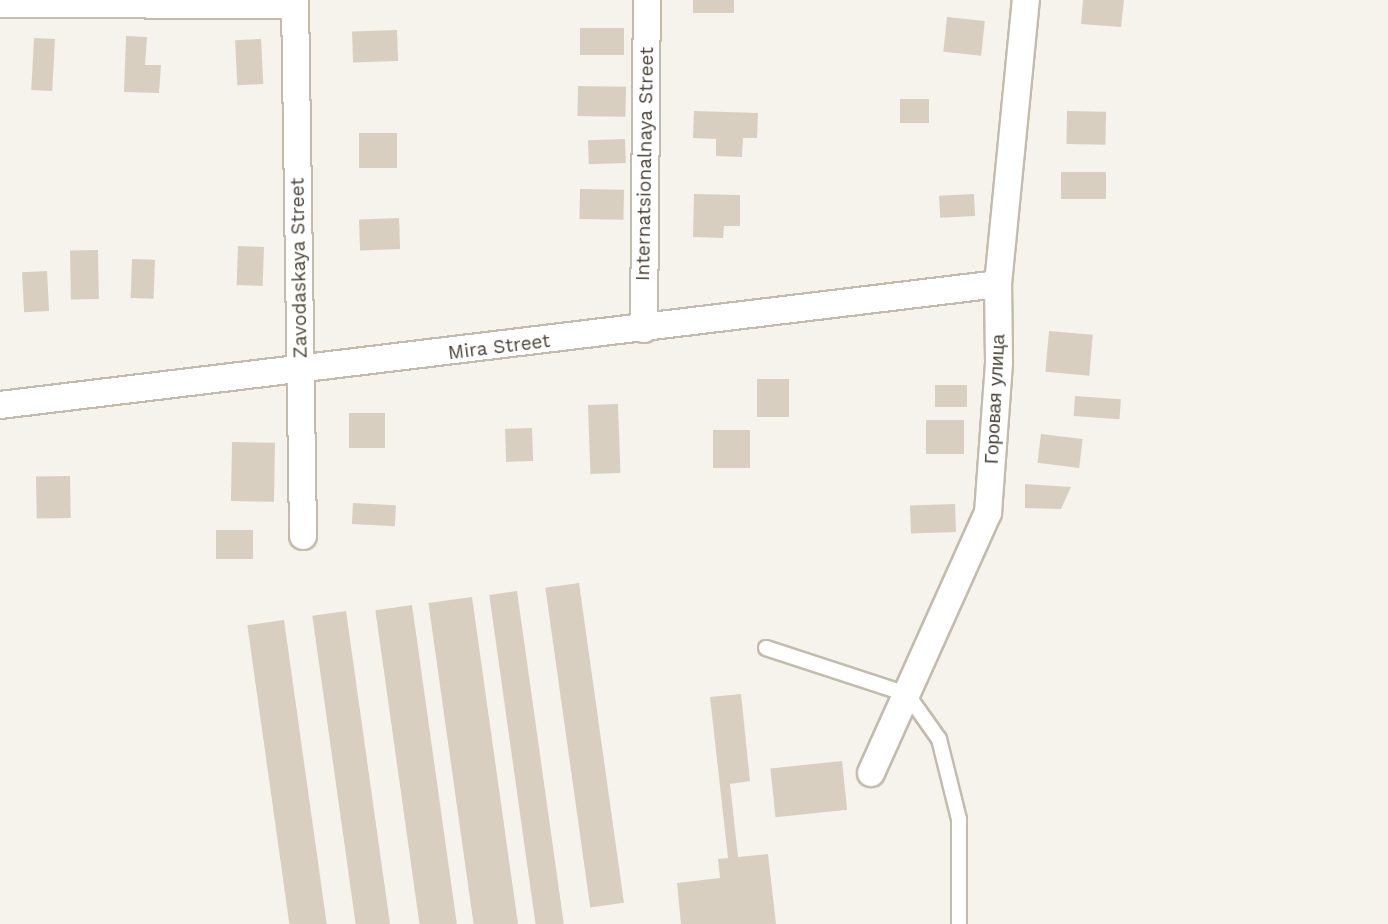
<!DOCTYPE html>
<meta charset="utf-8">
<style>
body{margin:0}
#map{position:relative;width:1388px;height:924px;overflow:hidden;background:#f6f3ec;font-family:"Work Sans",sans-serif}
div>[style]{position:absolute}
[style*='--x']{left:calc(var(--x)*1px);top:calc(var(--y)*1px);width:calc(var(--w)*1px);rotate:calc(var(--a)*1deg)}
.building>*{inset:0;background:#d8cfc1;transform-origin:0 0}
.roads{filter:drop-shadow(2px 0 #c2bbae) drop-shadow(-2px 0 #c2bbae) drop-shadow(0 2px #c2bbae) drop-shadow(0 -2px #c2bbae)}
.service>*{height:14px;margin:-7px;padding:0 7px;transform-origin:7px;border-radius:7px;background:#fff}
.minor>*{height:26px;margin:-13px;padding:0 13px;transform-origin:13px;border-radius:13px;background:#fff}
span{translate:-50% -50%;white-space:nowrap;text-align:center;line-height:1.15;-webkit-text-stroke:5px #fff;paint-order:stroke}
.street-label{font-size:19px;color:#4b4439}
</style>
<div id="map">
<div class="building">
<i style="left:693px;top:0;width:41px;height:13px"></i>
<i style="clip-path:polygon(1083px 0,1124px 0,1121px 27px,1081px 24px)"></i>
<i style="left:947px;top:17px;width:38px;height:35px;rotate:6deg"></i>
<i style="left:624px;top:28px;width:27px;height:44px;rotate:90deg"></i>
<i style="left:397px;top:30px;width:31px;height:45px;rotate:88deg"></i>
<i style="clip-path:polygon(126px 36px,147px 37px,145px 65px,161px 65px,159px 93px,124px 92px)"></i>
<i style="left:34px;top:38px;width:21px;height:52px;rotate:3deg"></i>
<i style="left:261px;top:39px;width:45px;height:26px;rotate:87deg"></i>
<i style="left:578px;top:86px;width:48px;height:30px;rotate:1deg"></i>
<i style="left:900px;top:99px;width:29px;height:24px"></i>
<i style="clip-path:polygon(694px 111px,758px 113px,757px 138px,743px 138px,742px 157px,716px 156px,716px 139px,693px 138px)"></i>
<i style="left:1067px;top:111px;width:39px;height:33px;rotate:1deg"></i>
<i style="left:359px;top:133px;width:38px;height:35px"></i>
<i style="left:625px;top:139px;width:24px;height:37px;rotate:88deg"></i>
<i style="left:1061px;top:172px;width:45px;height:27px"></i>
<i style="left:580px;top:189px;width:44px;height:30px;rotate:1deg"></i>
<i style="clip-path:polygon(694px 194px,740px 195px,740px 226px,724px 226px,723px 238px,693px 237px)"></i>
<i style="left:974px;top:194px;width:22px;height:35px;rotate:87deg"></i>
<i style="left:399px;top:218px;width:31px;height:40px;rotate:88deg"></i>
<i style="left:238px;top:246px;width:26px;height:39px;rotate:2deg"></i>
<i style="left:98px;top:250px;width:49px;height:28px;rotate:89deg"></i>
<i style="left:132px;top:259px;width:23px;height:39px;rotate:2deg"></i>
<i style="left:47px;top:271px;width:40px;height:25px;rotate:87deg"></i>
<i style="left:1049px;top:331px;width:44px;height:41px;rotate:5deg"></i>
<i style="left:757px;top:379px;width:32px;height:38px"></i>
<i style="left:935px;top:385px;width:32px;height:22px"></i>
<i style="left:1075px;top:396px;width:46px;height:20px;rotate:4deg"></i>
<i style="left:618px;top:404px;width:69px;height:30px;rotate:88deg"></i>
<i style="left:349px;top:413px;width:36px;height:35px"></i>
<i style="left:964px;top:420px;width:34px;height:38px;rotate:90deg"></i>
<i style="left:532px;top:428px;width:33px;height:27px;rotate:88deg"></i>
<i style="left:713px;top:430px;width:37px;height:38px"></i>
<i style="left:1041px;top:434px;width:42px;height:29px;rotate:7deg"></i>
<i style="left:232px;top:442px;width:43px;height:59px;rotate:1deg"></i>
<i style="left:70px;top:476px;width:42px;height:34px;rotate:89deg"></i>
<i style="clip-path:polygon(1025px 484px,1071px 487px,1061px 509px,1025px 508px)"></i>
<i style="left:353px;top:503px;width:43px;height:21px;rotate:3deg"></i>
<i style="left:955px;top:504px;width:28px;height:45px;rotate:88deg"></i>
<i style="left:216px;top:530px;width:37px;height:29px"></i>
<i style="left:579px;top:583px;width:323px;height:34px;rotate:82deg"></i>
<i style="left:517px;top:591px;width:336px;height:28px;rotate:82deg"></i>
<i style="left:472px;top:597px;width:330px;height:44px;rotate:82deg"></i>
<i style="left:412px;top:605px;width:322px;height:37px;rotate:82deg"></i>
<i style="left:346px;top:611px;width:316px;height:34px;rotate:82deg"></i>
<i style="left:284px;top:620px;width:307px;height:37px;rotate:82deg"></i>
<i style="clip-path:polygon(741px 694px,750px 781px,730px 784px,738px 857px,768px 854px,776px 924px,681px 924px,677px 883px,720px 878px,718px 859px,728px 858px,710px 697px)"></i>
<i style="left:842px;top:761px;width:49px;height:72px;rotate:84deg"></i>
</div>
<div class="roads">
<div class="service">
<i style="--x:766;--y:648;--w:148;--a:18.1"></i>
<i style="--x:907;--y:694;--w:55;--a:54.6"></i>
<i style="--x:939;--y:739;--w:82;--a:76"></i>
<i style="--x:959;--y:819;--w:105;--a:90"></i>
</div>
<div class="minor">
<i style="--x:295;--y:0;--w:536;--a:89.14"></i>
<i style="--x:0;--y:4;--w:295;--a:0.2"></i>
<i style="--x:644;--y:329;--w:329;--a:-89.5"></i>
<i style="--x:0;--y:405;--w:1005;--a:-6.91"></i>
<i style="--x:871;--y:773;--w:285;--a:-65.8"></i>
<i style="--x:988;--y:513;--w:151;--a:-85.8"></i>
<i style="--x:999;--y:362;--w:78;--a:-90.7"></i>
<i style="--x:998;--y:284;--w:285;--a:-84.4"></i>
</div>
</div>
<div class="street-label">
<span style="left:645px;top:164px;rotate:-89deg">Internatsionalnaya Street</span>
<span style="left:299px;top:268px;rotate:-91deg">Zavodaskaya Street</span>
<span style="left:499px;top:347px;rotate:-7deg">Mira Street</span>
<span style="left:995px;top:399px;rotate:-87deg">Горовая улица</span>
</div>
</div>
